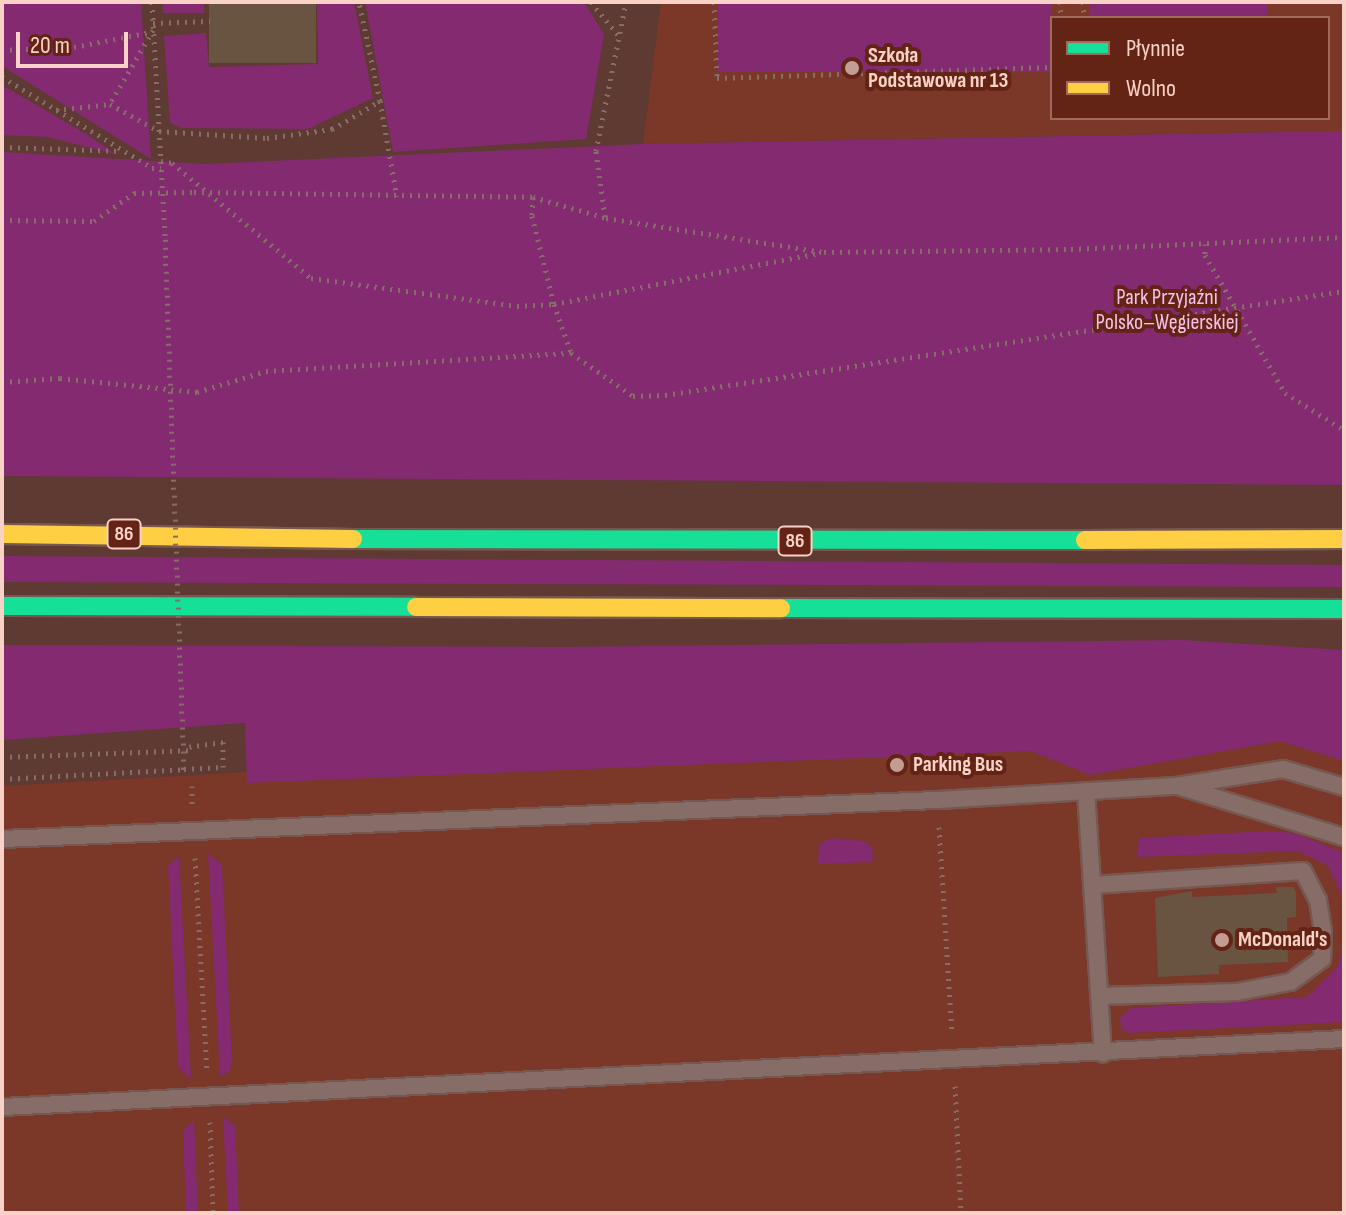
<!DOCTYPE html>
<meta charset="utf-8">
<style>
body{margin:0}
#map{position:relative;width:1346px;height:1215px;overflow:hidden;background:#5e3a32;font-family:"Sofia Sans Condensed",sans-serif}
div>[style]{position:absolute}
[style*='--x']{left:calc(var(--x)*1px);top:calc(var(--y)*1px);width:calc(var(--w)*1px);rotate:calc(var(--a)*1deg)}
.built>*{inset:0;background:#7b3727}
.green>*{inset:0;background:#842a71;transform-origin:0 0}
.building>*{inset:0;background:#695441;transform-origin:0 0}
.path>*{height:5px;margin-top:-2.5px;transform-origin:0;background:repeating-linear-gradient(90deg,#866d68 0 2px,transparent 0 8px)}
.roads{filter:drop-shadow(2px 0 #775850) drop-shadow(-2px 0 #775850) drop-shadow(0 2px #775850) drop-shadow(0 -2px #775850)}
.lane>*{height:16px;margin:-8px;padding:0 8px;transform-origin:8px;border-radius:8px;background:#876d67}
.fast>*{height:18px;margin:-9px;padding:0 9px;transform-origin:9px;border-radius:9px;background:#16e098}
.slow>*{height:18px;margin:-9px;padding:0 9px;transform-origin:9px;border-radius:9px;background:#ffcf43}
.path-bridge>*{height:5px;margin-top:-2.5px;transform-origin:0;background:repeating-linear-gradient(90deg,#866d68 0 2px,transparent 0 8px)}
.dots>*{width:22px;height:22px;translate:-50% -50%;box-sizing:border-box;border:4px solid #632415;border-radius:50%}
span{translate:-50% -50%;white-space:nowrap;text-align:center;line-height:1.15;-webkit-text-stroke:8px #632415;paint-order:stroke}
.shield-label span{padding:2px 6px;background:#632415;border:2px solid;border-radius:6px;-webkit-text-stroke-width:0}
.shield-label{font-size:20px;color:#f9d1c7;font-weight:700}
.poi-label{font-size:22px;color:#f9d1c7;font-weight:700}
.left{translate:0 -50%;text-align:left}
.park-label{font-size:22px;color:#f5c0e9}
.frame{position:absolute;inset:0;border:4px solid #f9d1c7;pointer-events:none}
.legend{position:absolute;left:1050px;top:16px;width:280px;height:104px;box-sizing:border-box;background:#632415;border:2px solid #9f695c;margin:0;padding:10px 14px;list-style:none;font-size:24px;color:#f9d1c7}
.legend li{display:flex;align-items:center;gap:16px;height:40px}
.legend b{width:40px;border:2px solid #9f695c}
.scale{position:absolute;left:16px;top:32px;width:112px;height:36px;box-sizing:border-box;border:4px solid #f9d1c7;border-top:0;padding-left:10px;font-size:24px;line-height:28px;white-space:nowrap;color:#f9d1c7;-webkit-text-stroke:6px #632415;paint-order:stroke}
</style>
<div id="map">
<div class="built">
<i style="clip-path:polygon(evenodd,661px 2px,1344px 2px,1344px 131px,643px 144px,661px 2px,1052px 18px,1328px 18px,1328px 118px,1052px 118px,1052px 18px)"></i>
<i style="clip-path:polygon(1344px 709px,1344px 1213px,2px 1213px,2px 786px)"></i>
</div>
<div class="green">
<i style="clip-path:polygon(2px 2px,141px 2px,151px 159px,2px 66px)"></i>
<i style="left:163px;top:2px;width:41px;height:11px"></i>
<i style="clip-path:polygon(317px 2px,354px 2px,373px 98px,308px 129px,182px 128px,170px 123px,164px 36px,206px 33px,209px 67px,318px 64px)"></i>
<i style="clip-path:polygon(365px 2px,584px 2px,604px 34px,586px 139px,393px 152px)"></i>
<i style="left:718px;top:2px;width:334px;height:70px"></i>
<i style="left:1089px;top:2px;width:179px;height:16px"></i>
<i style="clip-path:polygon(2px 85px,88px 135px,115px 154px,47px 137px,2px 135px)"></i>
<i style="clip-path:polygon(1344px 131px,1344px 485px,2px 476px,2px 152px,205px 164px,643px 144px)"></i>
<i style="clip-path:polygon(2px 556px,1344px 565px,1344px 587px,2px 582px)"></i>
<i style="clip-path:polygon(1182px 640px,1344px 650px,1344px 761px,1280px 741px,1090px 775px,1031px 751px,247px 783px,245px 723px,2px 740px,2px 645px,564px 647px)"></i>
<i style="clip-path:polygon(1268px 831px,1295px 833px,1344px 853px,1344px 926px,1341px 895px,1328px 866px,1298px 851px,1137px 857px,1139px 838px)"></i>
<i style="clip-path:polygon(832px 838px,864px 841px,872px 847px,873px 862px,818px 864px,819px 844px)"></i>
<i style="clip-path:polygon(208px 853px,222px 865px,232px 1060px,229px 1072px,220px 1076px)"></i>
<i style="clip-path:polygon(179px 856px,191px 1079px,178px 1067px,168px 866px)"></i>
<i style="clip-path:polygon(1344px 933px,1344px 1022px,1128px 1033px,1121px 1028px,1120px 1017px,1131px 1008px,1307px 997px,1338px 966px)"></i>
<i style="clip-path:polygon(223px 1117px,235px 1126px,239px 1213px,228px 1213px)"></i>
<i style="clip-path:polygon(194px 1120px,198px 1213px,186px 1213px,183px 1130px)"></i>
</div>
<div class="building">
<i style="left:209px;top:2px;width:107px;height:61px"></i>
<i style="clip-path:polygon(1276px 887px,1293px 887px,1296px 892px,1296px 917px,1287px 918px,1288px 962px,1219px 965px,1219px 974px,1158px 977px,1155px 898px,1192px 891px,1192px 897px,1277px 893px)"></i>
</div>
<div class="path">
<i style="--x:152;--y:2;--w:236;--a:86.8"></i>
<i style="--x:591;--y:2;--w:43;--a:50.7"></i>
<i style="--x:714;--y:2;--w:76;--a:87.7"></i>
<i style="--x:717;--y:78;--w:335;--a:-1.9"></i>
<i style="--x:1060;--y:2;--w:16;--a:86"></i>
<i style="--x:1083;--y:2;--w:16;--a:86"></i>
<i style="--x:153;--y:23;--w:57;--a:-2"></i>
<i style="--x:153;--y:30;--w:86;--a:120.2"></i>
<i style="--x:110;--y:104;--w:56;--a:28.9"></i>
<i style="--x:159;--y:131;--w:108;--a:3.7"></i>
<i style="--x:267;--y:138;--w:66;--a:-7.9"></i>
<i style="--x:332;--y:129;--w:56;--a:-30.3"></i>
<i style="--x:380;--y:101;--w:101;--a:-102"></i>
<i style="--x:2;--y:50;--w:72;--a:-2.4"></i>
<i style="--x:74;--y:47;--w:78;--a:-11"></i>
<i style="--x:2;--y:77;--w:175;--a:31.2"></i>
<i style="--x:152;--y:168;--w:9;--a:0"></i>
<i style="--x:380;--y:101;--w:97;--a:80"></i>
<i style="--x:56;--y:110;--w:54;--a:-6.3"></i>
<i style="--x:2;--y:147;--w:120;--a:1.9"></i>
<i style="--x:161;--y:161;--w:11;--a:10"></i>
<i style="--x:172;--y:163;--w:180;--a:39.6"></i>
<i style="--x:311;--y:278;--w:208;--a:7.7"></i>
<i style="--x:517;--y:306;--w:37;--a:-3"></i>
<i style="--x:554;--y:304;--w:52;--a:70.9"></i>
<i style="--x:533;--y:197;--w:19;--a:93"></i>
<i style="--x:532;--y:216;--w:91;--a:76"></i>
<i style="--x:554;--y:304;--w:270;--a:-10.9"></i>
<i style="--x:605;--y:217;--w:67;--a:-97.8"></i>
<i style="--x:596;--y:151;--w:152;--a:-78.6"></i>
<i style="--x:2;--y:220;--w:92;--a:0.6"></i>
<i style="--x:94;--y:221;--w:49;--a:-35"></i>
<i style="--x:134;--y:193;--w:60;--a:-1"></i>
<i style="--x:194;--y:192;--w:339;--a:0.8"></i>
<i style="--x:533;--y:197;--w:76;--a:16"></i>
<i style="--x:606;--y:218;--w:221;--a:8.9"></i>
<i style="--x:824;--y:252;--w:247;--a:-0.7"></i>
<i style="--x:1071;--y:249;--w:273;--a:-2.5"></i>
<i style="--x:1205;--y:244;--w:11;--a:90"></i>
<i style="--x:1205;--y:255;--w:160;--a:59.9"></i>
<i style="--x:1285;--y:393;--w:70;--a:32.1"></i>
<i style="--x:2;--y:382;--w:58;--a:-3.9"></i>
<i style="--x:60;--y:378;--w:138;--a:5.8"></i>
<i style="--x:197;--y:392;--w:72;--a:-16.9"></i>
<i style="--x:266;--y:371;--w:306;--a:-3.4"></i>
<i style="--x:571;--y:353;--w:75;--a:34.7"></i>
<i style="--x:633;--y:396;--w:32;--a:-2"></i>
<i style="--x:665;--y:395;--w:687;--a:-8.71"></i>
<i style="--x:2;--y:757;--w:187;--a:-2.1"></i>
<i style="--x:184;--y:769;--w:39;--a:-3"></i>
<i style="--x:223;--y:767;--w:25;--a:-90"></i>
<i style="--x:223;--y:742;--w:34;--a:172"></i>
<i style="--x:192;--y:786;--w:19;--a:90"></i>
<i style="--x:939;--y:827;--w:205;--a:86.4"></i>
<i style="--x:195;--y:858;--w:214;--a:86.8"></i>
<i style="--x:955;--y:1086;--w:127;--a:87.3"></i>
<i style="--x:210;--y:1122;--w:91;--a:88.1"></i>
</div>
<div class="roads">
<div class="lane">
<i style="--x:1181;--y:787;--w:170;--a:17.1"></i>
<i style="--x:1086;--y:791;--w:263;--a:86.3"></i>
<i style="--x:2;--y:839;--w:937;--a:-2.39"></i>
<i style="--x:938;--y:800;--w:238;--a:-3.4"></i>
<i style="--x:1176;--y:786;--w:108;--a:-9"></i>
<i style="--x:1283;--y:769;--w:64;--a:16.4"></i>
<i style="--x:1093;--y:885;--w:210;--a:-3.8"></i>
<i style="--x:1303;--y:871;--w:33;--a:63"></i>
<i style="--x:1318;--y:900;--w:33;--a:81"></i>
<i style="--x:1323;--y:933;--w:26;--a:92"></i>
<i style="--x:1322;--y:959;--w:39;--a:144"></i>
<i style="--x:1290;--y:982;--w:55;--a:169.5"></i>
<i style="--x:1236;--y:992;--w:135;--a:178.3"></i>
<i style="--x:2;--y:1107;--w:1344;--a:-2.9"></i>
</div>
<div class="fast">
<i style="--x:353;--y:539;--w:732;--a:0.08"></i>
<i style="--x:2;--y:606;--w:414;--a:0.1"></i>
<i style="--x:781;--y:608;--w:563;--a:0.1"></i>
</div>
<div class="slow">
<i style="--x:2;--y:534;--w:351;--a:0.8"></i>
<i style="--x:1085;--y:540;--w:259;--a:-0.2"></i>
<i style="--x:416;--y:607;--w:365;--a:0.2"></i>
</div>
</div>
<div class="path-bridge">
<i style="--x:2;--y:779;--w:182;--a:-3.1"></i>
<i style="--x:184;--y:769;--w:531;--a:-92.05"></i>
</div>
<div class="dots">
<i style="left:852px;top:68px;background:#c39c93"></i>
<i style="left:897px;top:765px;background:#c39c93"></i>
<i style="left:1222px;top:940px;background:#c39c93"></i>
</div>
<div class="shield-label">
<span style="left:124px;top:534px">86</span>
<span style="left:795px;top:541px">86</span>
</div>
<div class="poi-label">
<span class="left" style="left:868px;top:68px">Szkoła<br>Podstawowa nr 13</span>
<span class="left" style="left:913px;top:765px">Parking Bus</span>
<span class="left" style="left:1238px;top:940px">McDonald's</span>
</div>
<div class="park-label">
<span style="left:1167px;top:310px">Park Przyjaźni<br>Polsko–Węgierskiej</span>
</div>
<div class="frame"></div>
<ul class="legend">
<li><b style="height:10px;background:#16e098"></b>Płynnie</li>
<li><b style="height:10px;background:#ffcf43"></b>Wolno</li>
</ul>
<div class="scale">20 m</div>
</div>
